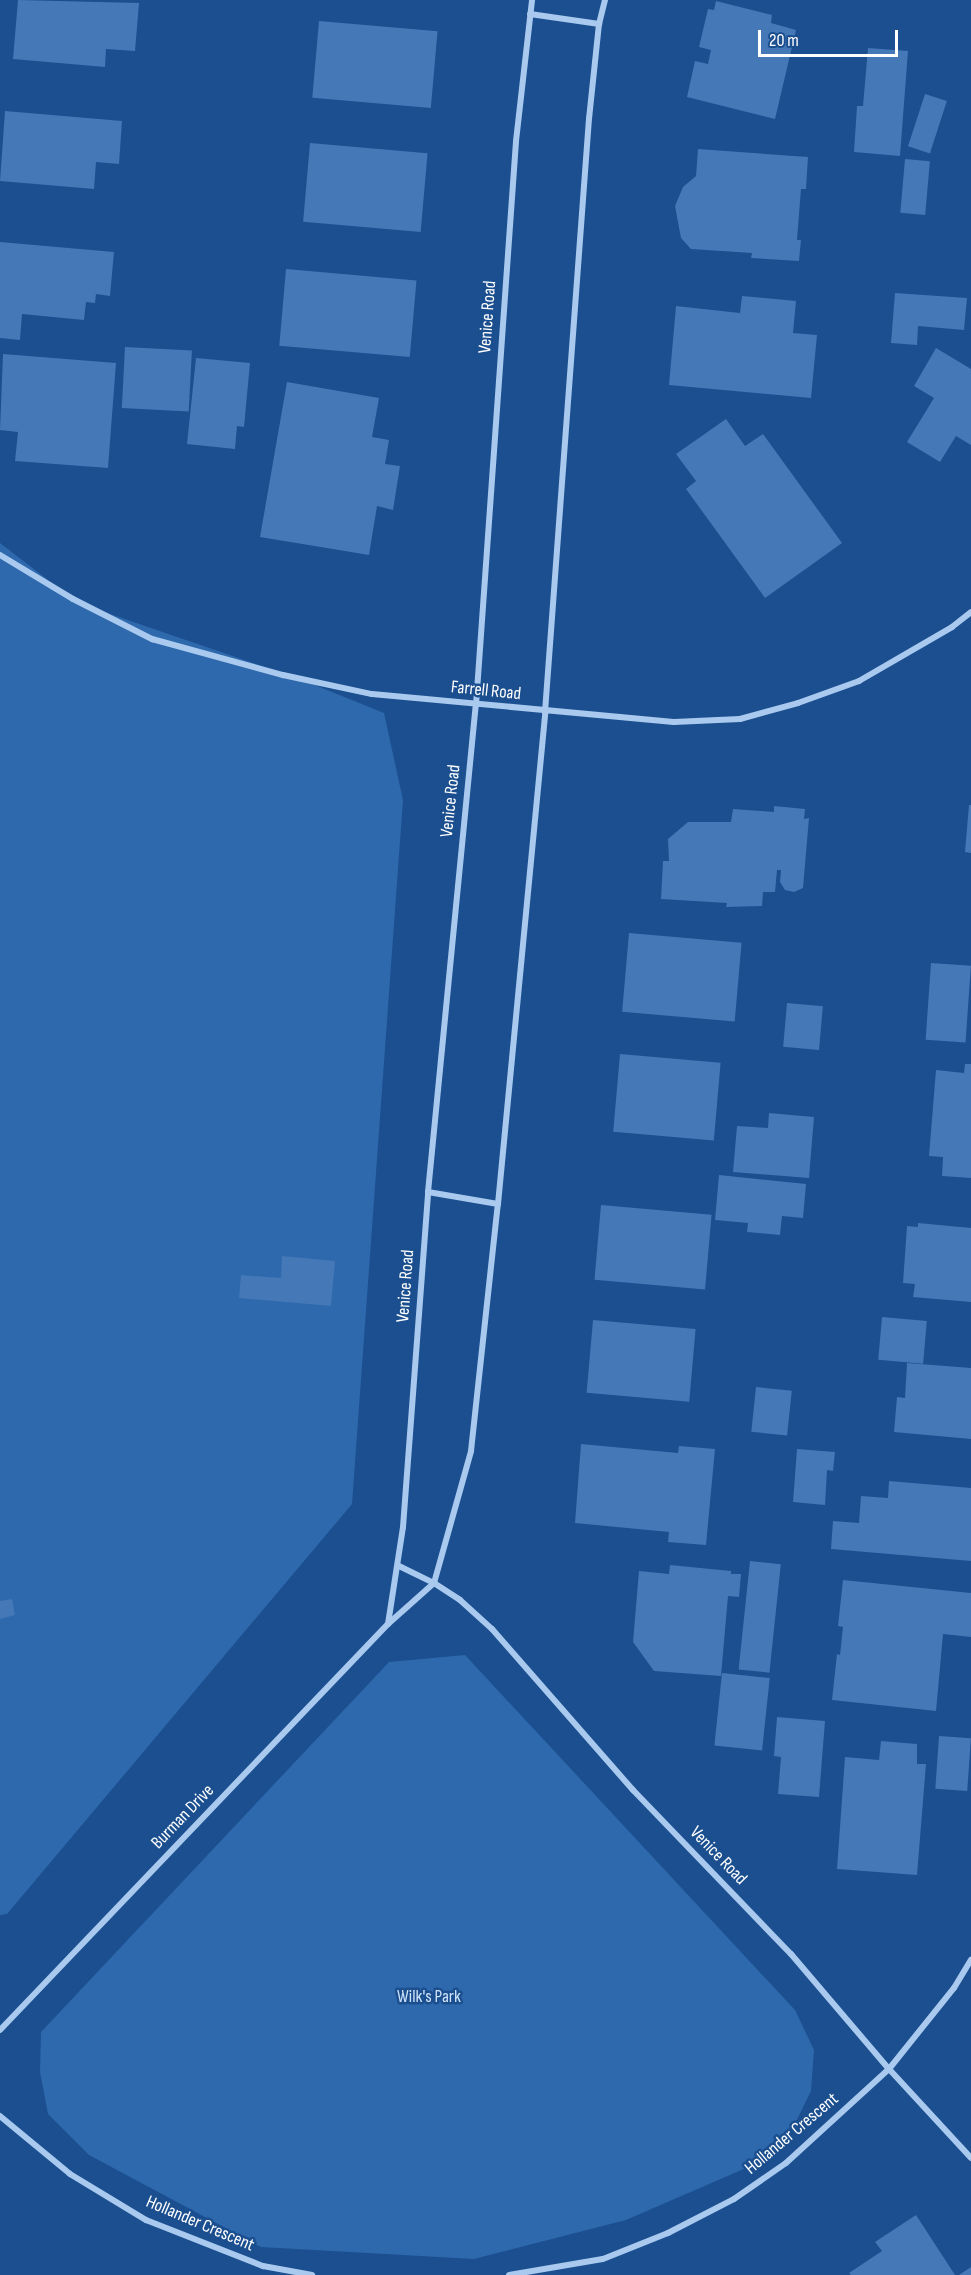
<!DOCTYPE html>
<style>
body{margin:0}
#map{position:relative;width:971px;height:2275px;overflow:hidden;background:#1b4f8f;font-family:"Sofia Sans Condensed",sans-serif}
div>[style]{position:absolute}
[style*='--x']{left:calc(var(--x)*1px);top:calc(var(--y)*1px);width:calc(var(--w)*1px);rotate:calc(var(--a)*1deg)}
.green>*{inset:0;background:#2e69ad}
.building>*{inset:0;background:#4478b7;transform-origin:0 0}
.minor>*{height:6px;margin:-3px;padding:0 3px;transform-origin:3px;border-radius:3px;background:#a9c9ee}
span{translate:-50% -50%;white-space:nowrap;text-align:center;line-height:1.15;-webkit-text-stroke:5px #1b4f8f;paint-order:stroke}
.street-label{font-size:18px;color:#fff}
.park-label{font-size:18px;color:#cfe3fa}
.scale{position:absolute;left:758px;top:30px;width:140px;height:27px;box-sizing:border-box;border:3px solid #fff;border-top:0;padding-left:8px;font-size:18px;line-height:21px;white-space:nowrap;color:#fff;-webkit-text-stroke:4px #1b4f8f;paint-order:stroke}
</style>
<div id="map">
<div class="green">
<i style="clip-path:polygon(0 543px,78px 603px,300px 679px,384px 713px,403px 800px,352px 1504px,7px 1914px,0 1915px)"></i>
<i style="clip-path:polygon(465px 1655px,795px 2010px,814px 2050px,811px 2091px,791px 2132px,753px 2165px,626px 2220px,474px 2259px,261px 2247px,89px 2155px,48px 2114px,40px 2072px,41px 2032px,389px 1662px)"></i>
</div>
<div class="building">
<i style="clip-path:polygon(18px 0,139px 3px,135px 51px,106px 49px,105px 67px,13px 59px)"></i>
<i style="clip-path:polygon(716px 1px,772px 15px,771px 23px,796px 30px,775px 119px,687px 97px,695px 61px,708px 64px,711px 50px,699px 47px,708px 9px,714px 10px)"></i>
<i style="left:319px;top:21px;width:119px;height:77px;rotate:5deg"></i>
<i style="clip-path:polygon(868px 48px,908px 51px,900px 156px,854px 152px,857px 106px,863px 106px)"></i>
<i style="left:925px;top:94px;width:23px;height:55px;rotate:18deg"></i>
<i style="clip-path:polygon(5px 111px,122px 121px,119px 164px,96px 162px,94px 189px,0 181px)"></i>
<i style="left:310px;top:143px;width:118px;height:79px;rotate:5deg"></i>
<i style="clip-path:polygon(698px 149px,808px 157px,806px 189px,801px 189px,797px 240px,801px 240px,799px 261px,751px 258px,752px 253px,691px 249px,681px 238px,675px 206px,683px 187px,696px 176px)"></i>
<i style="left:905px;top:159px;width:25px;height:54px;rotate:5deg"></i>
<i style="clip-path:polygon(0 242px,114px 252px,110px 296px,96px 294px,95px 303px,86px 302px,84px 320px,22px 314px,20px 340px,0 338px)"></i>
<i style="left:286px;top:269px;width:131px;height:77px;rotate:5deg"></i>
<i style="clip-path:polygon(895px 293px,967px 298px,964px 330px,918px 326px,917px 345px,891px 343px)"></i>
<i style="clip-path:polygon(742px 296px,796px 301px,793px 333px,817px 335px,811px 398px,669px 385px,676px 306px,740px 313px)"></i>
<i style="left:125px;top:347px;width:67px;height:61px;rotate:3deg"></i>
<i style="clip-path:polygon(936px 348px,971px 369px,971px 445px,956px 436px,940px 462px,907px 442px,934px 398px,914px 386px)"></i>
<i style="clip-path:polygon(3px 354px,116px 363px,108px 468px,15px 461px,18px 432px,0 430px)"></i>
<i style="clip-path:polygon(196px 358px,250px 363px,244px 427px,237px 426px,235px 449px,187px 444px)"></i>
<i style="clip-path:polygon(287px 382px,379px 398px,372px 437px,389px 440px,385px 464px,400px 466px,393px 510px,377px 506px,369px 555px,260px 537px)"></i>
<i style="clip-path:polygon(726px 419px,745px 446px,763px 434px,842px 543px,765px 598px,686px 489px,696px 481px,676px 454px)"></i>
<i style="clip-path:polygon(969px 805px,971px 805px,971px 853px,965px 852px)"></i>
<i style="clip-path:polygon(774px 806px,805px 809px,804px 819px,809px 818px,803px 888px,794px 892px,785px 890px,780px 882px,781px 870px,777px 870px,775px 892px,763px 892px,762px 906px,726px 907px,727px 903px,661px 899px,663px 861px,669px 861px,668px 839px,688px 822px,731px 822px,733px 809px,774px 812px)"></i>
<i style="left:629px;top:933px;width:113px;height:79px;rotate:5deg"></i>
<i style="left:931px;top:963px;width:40px;height:77px;rotate:4deg"></i>
<i style="left:787px;top:1003px;width:36px;height:44px;rotate:5deg"></i>
<i style="left:620px;top:1054px;width:101px;height:78px;rotate:5deg"></i>
<i style="clip-path:polygon(965px 1064px,971px 1064px,971px 1178px,942px 1176px,943px 1157px,929px 1156px,936px 1070px,964px 1073px)"></i>
<i style="clip-path:polygon(769px 1113px,814px 1117px,809px 1178px,733px 1172px,737px 1126px,768px 1128px)"></i>
<i style="clip-path:polygon(719px 1175px,806px 1184px,803px 1218px,782px 1216px,780px 1235px,747px 1232px,748px 1223px,715px 1220px)"></i>
<i style="left:601px;top:1205px;width:111px;height:75px;rotate:5deg"></i>
<i style="clip-path:polygon(918px 1223px,971px 1228px,971px 1302px,913px 1297px,915px 1284px,903px 1283px,907px 1226px,918px 1227px)"></i>
<i style="clip-path:polygon(282px 1256px,335px 1261px,331px 1306px,239px 1298px,241px 1275px,281px 1278px)"></i>
<i style="left:882px;top:1317px;width:45px;height:43px;rotate:5deg"></i>
<i style="left:593px;top:1320px;width:103px;height:73px;rotate:5deg"></i>
<i style="clip-path:polygon(907px 1363px,971px 1368px,971px 1439px,894px 1432px,897px 1397px,905px 1398px)"></i>
<i style="left:756px;top:1387px;width:36px;height:45px;rotate:6deg"></i>
<i style="clip-path:polygon(581px 1444px,678px 1453px,679px 1446px,715px 1449px,706px 1545px,668px 1542px,669px 1532px,575px 1523px)"></i>
<i style="clip-path:polygon(797px 1449px,835px 1452px,833px 1471px,827px 1470px,825px 1505px,793px 1502px)"></i>
<i style="clip-path:polygon(889px 1481px,971px 1488px,971px 1561px,831px 1549px,833px 1521px,859px 1523px,861px 1496px,888px 1498px)"></i>
<i style="left:750px;top:1561px;width:31px;height:109px;rotate:6deg"></i>
<i style="clip-path:polygon(670px 1565px,731px 1571px,731px 1574px,741px 1574px,739px 1597px,728px 1596px,721px 1676px,654px 1671px,633px 1642px,639px 1571px,669px 1574px)"></i>
<i style="clip-path:polygon(843px 1580px,971px 1593px,971px 1637px,943px 1634px,936px 1711px,832px 1700px,837px 1654px,840px 1655px,843px 1627px,838px 1626px)"></i>
<i style="clip-path:polygon(12px 1599px,15px 1615px,0 1619px,0 1601px)"></i>
<i style="left:722px;top:1673px;width:48px;height:73px;rotate:6deg"></i>
<i style="clip-path:polygon(777px 1717px,825px 1721px,819px 1797px,778px 1794px,781px 1757px,774px 1756px)"></i>
<i style="left:939px;top:1736px;width:32px;height:53px;rotate:4deg"></i>
<i style="clip-path:polygon(881px 1741px,917px 1744px,917px 1764px,926px 1764px,917px 1875px,837px 1869px,845px 1757px,879px 1760px)"></i>
<i style="clip-path:polygon(916px 2215px,955px 2275px,851px 2275px,849px 2273px,882px 2251px,875px 2242px)"></i>
<i style="clip-path:polygon(971px 2267px,971px 2275px,959px 2275px)"></i>
</div>
<div class="minor">
<i style="--x:530;--y:14;--w:70;--a:8.2"></i>
<i style="--x:0;--y:555;--w:85;--a:31.1"></i>
<i style="--x:73;--y:599;--w:89;--a:26.9"></i>
<i style="--x:152;--y:639;--w:136;--a:15.4"></i>
<i style="--x:283;--y:675;--w:91;--a:12.1"></i>
<i style="--x:372;--y:694;--w:303;--a:5.3"></i>
<i style="--x:674;--y:722;--w:66;--a:-2.6"></i>
<i style="--x:740;--y:719;--w:60;--a:-15.4"></i>
<i style="--x:798;--y:703;--w:65;--a:-19.8"></i>
<i style="--x:859;--y:681;--w:108;--a:-30.1"></i>
<i style="--x:952;--y:627;--w:24;--a:-38"></i>
<i style="--x:428;--y:1192;--w:71;--a:9.7"></i>
<i style="--x:399;--y:1566;--w:39;--a:26"></i>
<i style="--x:434;--y:1583;--w:31;--a:33"></i>
<i style="--x:460;--y:1600;--w:43;--a:42.2"></i>
<i style="--x:492;--y:1629;--w:214;--a:48.8"></i>
<i style="--x:633;--y:1790;--w:228;--a:46.1"></i>
<i style="--x:791;--y:1954;--w:151;--a:49.6"></i>
<i style="--x:889;--y:2069;--w:121;--a:47.3"></i>
<i style="--x:388;--y:1624;--w:98;--a:-81.2"></i>
<i style="--x:403;--y:1527;--w:336;--a:-85.7"></i>
<i style="--x:428;--y:1192;--w:489;--a:-84.4"></i>
<i style="--x:476;--y:705;--w:565;--a:-85.94"></i>
<i style="--x:516;--y:141;--w:142;--a:-83.5"></i>
<i style="--x:0;--y:2030;--w:562;--a:-46.3"></i>
<i style="--x:388;--y:1624;--w:62;--a:-41.7"></i>
<i style="--x:434;--y:1583;--w:137;--a:-74.3"></i>
<i style="--x:471;--y:1451;--w:248;--a:-83.8"></i>
<i style="--x:498;--y:1204;--w:494;--a:-84.5"></i>
<i style="--x:545;--y:712;--w:595;--a:-85.76"></i>
<i style="--x:589;--y:119;--w:96;--a:-84"></i>
<i style="--x:599;--y:24;--w:25;--a:-76"></i>
<i style="--x:0;--y:2116;--w:91;--a:39.6"></i>
<i style="--x:70;--y:2174;--w:89;--a:31.2"></i>
<i style="--x:146;--y:2220;--w:126;--a:21.5"></i>
<i style="--x:263;--y:2266;--w:50;--a:10.4"></i>
<i style="--x:509;--y:2275;--w:95;--a:-9.7"></i>
<i style="--x:603;--y:2259;--w:70;--a:-21.8"></i>
<i style="--x:668;--y:2233;--w:74;--a:-27.3"></i>
<i style="--x:734;--y:2199;--w:63;--a:-34.7"></i>
<i style="--x:786;--y:2163;--w:139;--a:-42.4"></i>
<i style="--x:889;--y:2069;--w:104;--a:-51.3"></i>
<i style="--x:954;--y:1988;--w:33;--a:-59"></i>
</div>
<div class="street-label">
<span style="left:488px;top:317px;rotate:-86deg">Venice Road</span>
<span style="left:486px;top:691px;rotate:6deg">Farrell Road</span>
<span style="left:451px;top:801px;rotate:-84deg">Venice Road</span>
<span style="left:406px;top:1286px;rotate:-86deg">Venice Road</span>
<span style="left:183px;top:1817px;rotate:-46deg">Burman Drive</span>
<span style="left:718px;top:1856px;rotate:46deg">Venice Road</span>
<span style="left:792px;top:2134px;rotate:-40deg">Hollander Crescent</span>
<span style="left:200px;top:2224px;rotate:23deg">Hollander Crescent</span>
</div>
<div class="park-label">
<span style="left:429px;top:1997px">Wilk's Park</span>
</div>
<div class="scale">20 m</div>
</div>
